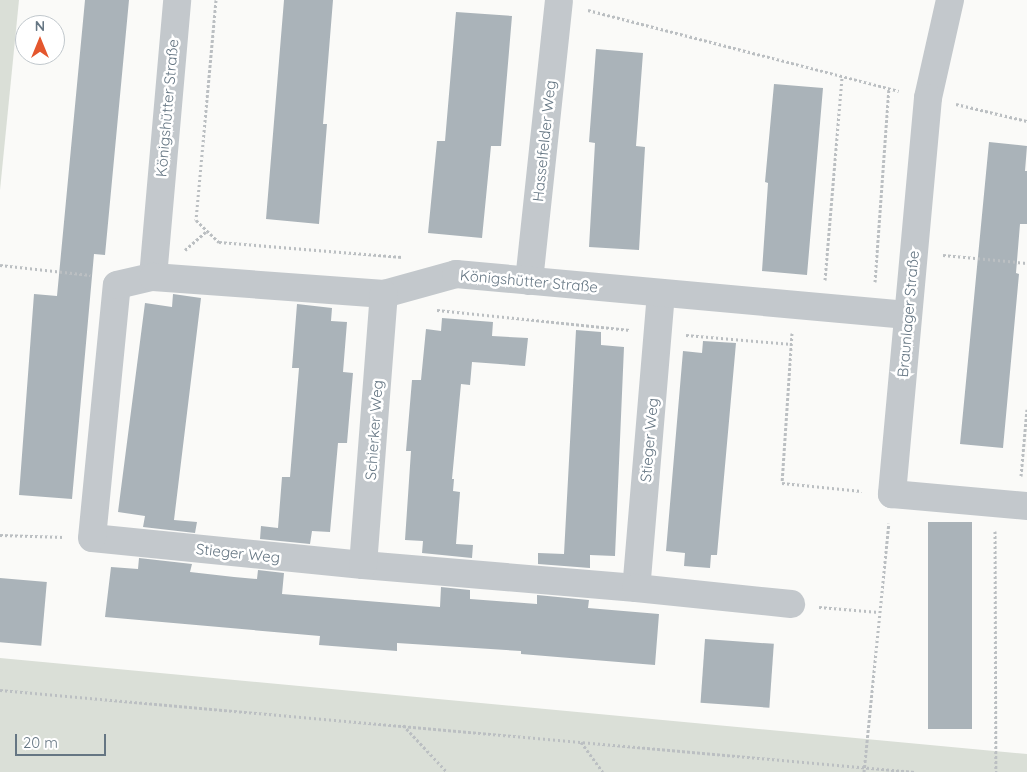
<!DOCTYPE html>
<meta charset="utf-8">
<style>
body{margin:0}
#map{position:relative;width:1027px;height:772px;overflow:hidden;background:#fafaf8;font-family:Quicksand,sans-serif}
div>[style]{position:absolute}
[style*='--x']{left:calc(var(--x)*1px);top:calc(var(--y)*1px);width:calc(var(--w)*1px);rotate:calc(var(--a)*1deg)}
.green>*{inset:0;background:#dadfd7}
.building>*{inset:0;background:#aab3b9;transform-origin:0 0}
.path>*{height:3px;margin-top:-1.5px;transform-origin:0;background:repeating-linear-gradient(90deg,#bbbfc2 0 2.5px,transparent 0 5px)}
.minor>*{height:28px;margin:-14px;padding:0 14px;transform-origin:14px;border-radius:14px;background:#c3c8cc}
span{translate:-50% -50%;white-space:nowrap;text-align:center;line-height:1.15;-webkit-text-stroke:5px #fff;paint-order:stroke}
.street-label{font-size:15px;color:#657683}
.north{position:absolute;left:15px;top:15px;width:50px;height:50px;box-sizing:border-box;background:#fff;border:1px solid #c1c8cd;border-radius:50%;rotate:0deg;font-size:14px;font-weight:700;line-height:20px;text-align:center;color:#657683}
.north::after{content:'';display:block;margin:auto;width:18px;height:22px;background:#e4572e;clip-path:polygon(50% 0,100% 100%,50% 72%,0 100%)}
.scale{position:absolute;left:15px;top:734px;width:91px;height:22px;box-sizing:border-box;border:2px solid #657683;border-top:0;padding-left:6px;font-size:15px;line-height:18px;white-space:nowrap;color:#657683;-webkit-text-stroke:4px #fff;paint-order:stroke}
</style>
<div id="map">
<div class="green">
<i style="clip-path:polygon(0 0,19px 0,0 190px)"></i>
<i style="clip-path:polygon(0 658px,1027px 754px,1027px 772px,0 772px)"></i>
</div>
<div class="building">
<i style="clip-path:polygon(85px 0,129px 0,105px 255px,94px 254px,72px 499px,19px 495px,34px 294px,57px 296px)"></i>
<i style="clip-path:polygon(284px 0,333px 0,323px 124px,327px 124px,319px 224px,266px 219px)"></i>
<i style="clip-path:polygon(456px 12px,512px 16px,501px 146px,491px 146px,482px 238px,428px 233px,437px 141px,445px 141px)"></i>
<i style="clip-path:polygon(596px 49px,643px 53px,636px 146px,645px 147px,639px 250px,589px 247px,595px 143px,589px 142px)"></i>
<i style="clip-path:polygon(774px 84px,823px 88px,807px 275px,762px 271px,768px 183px,765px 182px)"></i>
<i style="clip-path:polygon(989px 142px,1027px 146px,1025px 171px,1027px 171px,1027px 224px,1020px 224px,1016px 273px,1019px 274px,1003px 448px,960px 444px)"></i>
<i style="clip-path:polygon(173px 294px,201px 298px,174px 520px,197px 522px,195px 533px,143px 527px,145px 516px,118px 512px,145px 303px,172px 307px)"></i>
<i style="clip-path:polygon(297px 304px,332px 308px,331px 321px,347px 322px,343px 372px,353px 373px,347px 443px,338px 443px,330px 532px,312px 531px,310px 544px,260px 539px,261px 526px,278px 528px,282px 477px,290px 477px,299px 368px,292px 368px)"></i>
<i style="clip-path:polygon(442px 318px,493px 322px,492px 336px,528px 338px,525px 366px,472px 362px,470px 385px,461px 384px,452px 479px,454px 479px,453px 491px,460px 492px,456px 544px,473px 545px,472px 558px,422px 553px,423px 541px,405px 540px,411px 451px,406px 451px,412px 380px,421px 380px,426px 329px,441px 331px)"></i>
<i style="clip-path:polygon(576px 330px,601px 332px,601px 345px,624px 347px,615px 556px,590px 555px,590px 568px,538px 564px,538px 553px,564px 554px)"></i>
<i style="clip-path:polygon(703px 341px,736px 343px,717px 555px,711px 555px,710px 568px,684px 566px,685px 553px,666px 551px,683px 351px,702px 353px)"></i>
<i style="left:928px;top:522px;width:44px;height:207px"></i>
<i style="clip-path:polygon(139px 558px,192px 564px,190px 572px,234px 577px,257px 579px,258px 570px,284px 573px,282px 594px,440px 607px,441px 587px,470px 590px,470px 599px,537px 604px,537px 595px,589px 600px,588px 608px,659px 614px,655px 665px,521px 654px,521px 651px,397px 643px,397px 651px,319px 645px,320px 636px,105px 617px,111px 567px,138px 569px)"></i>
<i style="left:0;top:578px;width:47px;height:64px;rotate:5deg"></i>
<i style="left:705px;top:639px;width:69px;height:64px;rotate:4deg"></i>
</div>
<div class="path">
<i style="--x:216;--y:0;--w:221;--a:95.2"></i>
<i style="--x:196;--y:220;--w:32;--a:44"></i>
<i style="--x:219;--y:242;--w:184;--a:4.7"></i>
<i style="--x:588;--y:10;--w:321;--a:14.6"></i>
<i style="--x:956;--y:104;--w:73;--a:13.5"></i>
<i style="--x:185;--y:250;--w:29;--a:-41"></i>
<i style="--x:943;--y:255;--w:84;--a:5.4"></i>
<i style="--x:0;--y:265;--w:91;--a:6.3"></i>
<i style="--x:825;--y:280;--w:205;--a:-85.2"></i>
<i style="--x:875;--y:282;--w:195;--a:-85.9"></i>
<i style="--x:437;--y:310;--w:194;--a:5.9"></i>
<i style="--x:792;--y:333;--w:150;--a:93.8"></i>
<i style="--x:782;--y:483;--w:80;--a:5.7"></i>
<i style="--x:686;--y:335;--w:106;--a:4.9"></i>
<i style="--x:1021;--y:476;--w:67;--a:-84.9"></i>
<i style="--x:995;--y:531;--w:241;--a:89.8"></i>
<i style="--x:0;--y:535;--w:64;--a:1.8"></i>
<i style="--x:819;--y:607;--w:60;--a:4.8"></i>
<i style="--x:0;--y:690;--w:919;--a:5.12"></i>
<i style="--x:403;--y:725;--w:64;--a:46.9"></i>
<i style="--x:581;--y:742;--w:37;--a:54"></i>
<i style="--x:864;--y:772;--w:250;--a:-84.3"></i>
</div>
<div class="minor">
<i style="--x:950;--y:0;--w:100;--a:102.7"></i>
<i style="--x:928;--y:98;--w:398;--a:95.2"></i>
<i style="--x:892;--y:494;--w:136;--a:5.1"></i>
<i style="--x:153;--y:277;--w:278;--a:-85"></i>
<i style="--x:529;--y:281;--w:281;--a:-83.9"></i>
<i style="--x:661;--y:293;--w:296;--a:94.8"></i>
<i style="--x:636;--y:588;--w:274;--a:-175.2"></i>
<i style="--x:363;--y:565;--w:272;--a:-174.3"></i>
<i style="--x:92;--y:538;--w:254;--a:-84.4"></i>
<i style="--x:117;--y:285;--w:37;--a:-13"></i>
<i style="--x:153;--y:277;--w:232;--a:4.2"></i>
<i style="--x:384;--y:294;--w:75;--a:-15.5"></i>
<i style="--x:456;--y:274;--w:453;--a:5.2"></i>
<i style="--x:363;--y:565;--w:272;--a:-85.6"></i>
<i style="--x:636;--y:588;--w:156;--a:5.9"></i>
</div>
<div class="street-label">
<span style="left:167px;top:108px;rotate:-85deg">Königshütter Straße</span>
<span style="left:544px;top:141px;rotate:-84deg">Hasselfelder Weg</span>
<span style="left:529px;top:281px;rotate:5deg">Königshütter Straße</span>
<span style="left:908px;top:314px;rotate:-85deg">Braunlager Straße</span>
<span style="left:374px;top:430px;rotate:-86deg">Schierker Weg</span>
<span style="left:649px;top:440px;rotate:-85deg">Stieger Weg</span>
<span style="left:238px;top:553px;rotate:6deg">Stieger Weg</span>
</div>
<div class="north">N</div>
<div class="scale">20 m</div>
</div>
